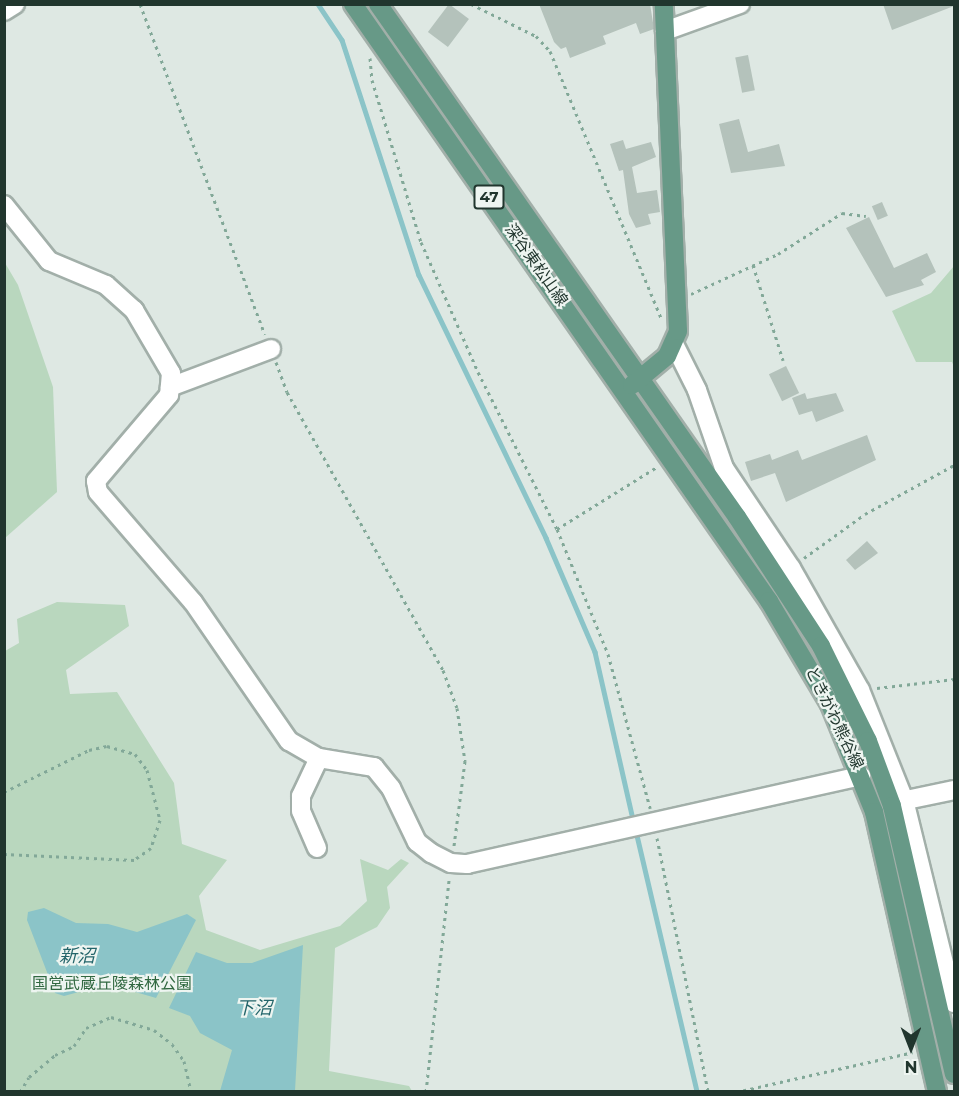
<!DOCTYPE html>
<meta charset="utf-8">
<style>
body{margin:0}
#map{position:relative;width:959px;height:1096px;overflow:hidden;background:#dee8e3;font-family:Montserrat,"Noto Sans JP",sans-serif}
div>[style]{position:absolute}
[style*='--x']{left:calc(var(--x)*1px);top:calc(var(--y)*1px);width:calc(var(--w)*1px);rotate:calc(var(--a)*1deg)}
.green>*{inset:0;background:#b9d7be}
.water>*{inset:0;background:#8bc4c8}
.stream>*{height:4.5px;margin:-2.25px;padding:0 2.25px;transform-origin:2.25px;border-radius:2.25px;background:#8bc4c8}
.building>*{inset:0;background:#b4c2bb;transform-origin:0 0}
.path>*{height:3px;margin-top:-1.5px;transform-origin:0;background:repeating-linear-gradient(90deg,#82a898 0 3px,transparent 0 7.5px)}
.roads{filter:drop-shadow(2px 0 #a2afa9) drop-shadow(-2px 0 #a2afa9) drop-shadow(0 2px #a2afa9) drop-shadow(0 -2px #a2afa9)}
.minor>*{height:18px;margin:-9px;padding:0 9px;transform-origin:9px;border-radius:9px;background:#fff}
.major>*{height:18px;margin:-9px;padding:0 9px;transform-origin:9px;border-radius:9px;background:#679987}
span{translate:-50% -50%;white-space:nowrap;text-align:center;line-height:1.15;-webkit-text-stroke:4.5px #eef5f1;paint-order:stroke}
.shield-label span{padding:2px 4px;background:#eef5f1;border:2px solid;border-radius:4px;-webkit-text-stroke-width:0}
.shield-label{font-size:15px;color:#21362e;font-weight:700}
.street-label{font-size:16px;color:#21362e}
.park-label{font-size:16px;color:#306840}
.water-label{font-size:18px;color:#23656a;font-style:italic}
.frame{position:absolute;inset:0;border:6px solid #21362e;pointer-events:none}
.north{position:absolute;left:881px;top:1018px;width:60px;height:60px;-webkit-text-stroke:4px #eef5f1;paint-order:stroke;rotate:180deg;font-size:16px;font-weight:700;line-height:24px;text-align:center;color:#21362e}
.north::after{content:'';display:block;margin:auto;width:21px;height:27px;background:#21362e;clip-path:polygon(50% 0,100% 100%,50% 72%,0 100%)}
</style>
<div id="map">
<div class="green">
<i style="clip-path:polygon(5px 263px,18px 285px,53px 387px,57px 492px,5px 538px)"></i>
<i style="clip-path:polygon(954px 266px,954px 367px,952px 362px,916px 362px,892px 311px,931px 293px)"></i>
<i style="clip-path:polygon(57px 602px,125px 605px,129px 626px,66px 670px,70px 694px,117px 692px,174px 783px,182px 844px,227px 860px,199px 896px,206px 930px,260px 950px,340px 926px,367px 901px,360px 859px,388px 870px,401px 859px,409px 863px,387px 887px,390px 908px,377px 927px,335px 948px,329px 1071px,409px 1086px,412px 1091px,5px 1092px,5px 651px,19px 643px,17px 619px)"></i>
</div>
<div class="water">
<i style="clip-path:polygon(44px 908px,76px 923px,108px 924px,137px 932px,187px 914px,196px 920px,156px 998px,108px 984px,64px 996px,55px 993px,27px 920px,28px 912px)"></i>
<i style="clip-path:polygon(303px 945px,295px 1091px,220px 1091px,232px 1050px,200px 1033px,190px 1016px,169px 1008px,196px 952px,227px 963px,252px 963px)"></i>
</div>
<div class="stream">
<i style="--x:318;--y:4;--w:43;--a:56.3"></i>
<i style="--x:342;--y:40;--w:247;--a:71.9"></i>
<i style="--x:419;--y:275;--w:292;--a:64.2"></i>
<i style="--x:546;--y:538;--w:124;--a:66.7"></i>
<i style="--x:595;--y:652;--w:175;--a:77.2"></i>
<i style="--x:636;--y:831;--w:268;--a:76.8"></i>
</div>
<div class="building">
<i style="left:449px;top:4px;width:25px;height:35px;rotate:37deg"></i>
<i style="clip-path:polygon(539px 4px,650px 4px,654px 29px,640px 34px,636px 23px,603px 36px,606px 44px,570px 58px,566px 47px,561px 49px,554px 42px)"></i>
<i style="clip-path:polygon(883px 4px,954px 4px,954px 6px,892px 30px)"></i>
<i style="left:748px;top:55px;width:36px;height:13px;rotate:79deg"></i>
<i style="clip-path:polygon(739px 119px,748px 152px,779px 144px,785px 166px,731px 173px,719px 124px)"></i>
<i style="clip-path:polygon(623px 140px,626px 149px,651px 142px,656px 157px,632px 167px,637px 193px,657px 190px,660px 212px,648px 214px,651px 224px,636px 228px,629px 214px,623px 170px,619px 171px,610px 144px)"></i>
<i style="left:882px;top:202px;width:15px;height:11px;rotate:67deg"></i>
<i style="clip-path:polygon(869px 217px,894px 268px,927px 253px,936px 272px,921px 280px,924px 285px,886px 297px,846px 228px)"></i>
<i style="left:786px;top:366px;width:30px;height:19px;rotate:64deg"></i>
<i style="clip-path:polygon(805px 393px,807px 399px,836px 393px,844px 411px,816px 422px,812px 411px,799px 415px,792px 398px)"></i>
<i style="clip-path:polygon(867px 435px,876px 460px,786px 502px,775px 473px,751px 481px,745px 462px,770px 454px,772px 460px,798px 450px,802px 460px)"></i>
<i style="clip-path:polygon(867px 541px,878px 553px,855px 570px,846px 560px)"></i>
</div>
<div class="path">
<i style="--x:140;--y:4;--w:353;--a:69.3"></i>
<i style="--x:471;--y:4;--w:72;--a:26.2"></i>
<i style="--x:536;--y:36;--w:21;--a:47"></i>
<i style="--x:550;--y:51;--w:289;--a:67.4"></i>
<i style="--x:370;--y:58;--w:22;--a:85"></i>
<i style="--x:372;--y:80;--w:169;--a:73.2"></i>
<i style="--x:421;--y:242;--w:142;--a:66.3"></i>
<i style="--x:478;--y:372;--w:176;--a:63.3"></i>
<i style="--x:557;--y:529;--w:135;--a:67.8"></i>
<i style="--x:608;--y:654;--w:160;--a:74.7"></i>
<i style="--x:753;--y:265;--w:100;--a:72.5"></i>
<i style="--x:691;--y:294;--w:96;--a:-24.7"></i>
<i style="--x:778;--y:254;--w:76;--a:-32.6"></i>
<i style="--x:842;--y:213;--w:24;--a:7"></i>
<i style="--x:276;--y:362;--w:32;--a:70"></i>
<i style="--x:287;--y:392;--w:319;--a:60.7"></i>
<i style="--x:443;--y:670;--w:40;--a:69.8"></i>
<i style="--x:457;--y:708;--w:54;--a:81.4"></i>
<i style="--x:465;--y:761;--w:86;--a:97.4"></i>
<i style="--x:557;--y:529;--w:118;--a:-31.8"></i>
<i style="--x:804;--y:558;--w:75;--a:-35.8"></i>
<i style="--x:865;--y:514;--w:102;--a:-28.8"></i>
<i style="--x:877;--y:688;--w:78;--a:-6.7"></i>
<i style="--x:4;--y:792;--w:95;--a:-26.3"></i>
<i style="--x:89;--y:750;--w:18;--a:-13"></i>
<i style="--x:107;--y:746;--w:29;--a:16"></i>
<i style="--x:135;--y:754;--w:20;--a:53"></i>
<i style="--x:147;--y:770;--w:52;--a:75.4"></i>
<i style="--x:160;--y:820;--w:29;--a:108"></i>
<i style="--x:151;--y:848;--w:21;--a:145"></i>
<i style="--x:134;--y:860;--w:130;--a:-177.4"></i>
<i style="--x:657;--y:838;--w:259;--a:78.6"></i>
<i style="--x:20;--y:1092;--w:17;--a:-59"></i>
<i style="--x:29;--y:1077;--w:34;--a:-40"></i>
<i style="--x:55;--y:1055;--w:21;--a:-25"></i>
<i style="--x:74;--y:1046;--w:22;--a:-56"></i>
<i style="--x:86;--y:1028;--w:27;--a:-24"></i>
<i style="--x:111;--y:1017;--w:45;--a:16.8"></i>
<i style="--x:154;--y:1030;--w:23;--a:38"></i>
<i style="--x:172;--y:1044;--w:21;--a:55"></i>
<i style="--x:184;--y:1061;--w:32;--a:77"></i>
<i style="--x:426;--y:1092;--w:214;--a:-83.8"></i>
<i style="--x:736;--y:1092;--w:181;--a:-12.7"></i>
</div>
<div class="roads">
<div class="minor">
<i style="--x:4;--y:11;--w:13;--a:-32"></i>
<i style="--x:665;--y:31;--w:80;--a:-19.8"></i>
<i style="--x:4;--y:205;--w:72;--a:51.2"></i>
<i style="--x:49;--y:261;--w:62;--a:22.8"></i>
<i style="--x:106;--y:285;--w:38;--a:42"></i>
<i style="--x:134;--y:310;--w:73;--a:59.6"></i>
<i style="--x:171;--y:373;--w:22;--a:95"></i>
<i style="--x:169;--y:395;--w:113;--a:130.3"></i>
<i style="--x:96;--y:481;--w:11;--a:80"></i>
<i style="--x:98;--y:492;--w:145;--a:49.2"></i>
<i style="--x:193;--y:602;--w:169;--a:55.4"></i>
<i style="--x:289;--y:741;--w:34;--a:30"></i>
<i style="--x:319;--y:758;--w:56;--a:9.3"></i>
<i style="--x:374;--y:767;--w:27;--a:51"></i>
<i style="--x:391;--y:788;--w:60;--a:64.3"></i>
<i style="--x:417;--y:842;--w:18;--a:38"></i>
<i style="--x:431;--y:853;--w:22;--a:27"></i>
<i style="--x:451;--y:863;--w:16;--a:4"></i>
<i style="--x:467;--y:864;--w:404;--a:-12.6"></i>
<i style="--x:675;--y:346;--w:49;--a:63.4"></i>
<i style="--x:697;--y:390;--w:83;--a:70.9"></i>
<i style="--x:724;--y:468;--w:120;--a:56.2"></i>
<i style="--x:791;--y:568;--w:140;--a:60.5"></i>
<i style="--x:860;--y:690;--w:118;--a:68.2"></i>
<i style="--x:904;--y:800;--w:209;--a:76.2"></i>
<i style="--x:170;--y:387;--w:108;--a:-20.6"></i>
<i style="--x:892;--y:803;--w:63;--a:-11.8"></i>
<i style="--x:317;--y:848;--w:40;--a:-113.4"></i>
<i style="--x:301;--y:811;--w:15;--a:-90"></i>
<i style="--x:301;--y:796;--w:42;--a:-64.7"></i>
</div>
<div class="major">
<i style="--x:353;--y:4;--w:728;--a:55.13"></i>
<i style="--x:769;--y:601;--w:120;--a:59.4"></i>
<i style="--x:830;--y:704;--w:117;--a:67.8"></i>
<i style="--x:874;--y:812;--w:287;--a:77.3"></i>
<i style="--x:378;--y:4;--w:626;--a:55.02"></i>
<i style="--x:737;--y:517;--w:154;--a:56.9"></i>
<i style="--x:821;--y:646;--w:106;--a:63.7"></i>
<i style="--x:868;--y:741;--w:69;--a:69.7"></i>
<i style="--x:892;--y:806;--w:275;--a:77"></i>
<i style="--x:632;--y:385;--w:45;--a:-39.6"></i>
<i style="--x:667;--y:356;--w:27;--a:-66"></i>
<i style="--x:678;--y:331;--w:327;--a:-92.5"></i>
</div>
</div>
<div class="shield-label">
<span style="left:489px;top:197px">47</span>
</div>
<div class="street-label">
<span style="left:536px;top:265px;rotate:55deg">深谷東松山線</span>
<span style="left:834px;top:718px;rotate:64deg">ときがわ熊谷線</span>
</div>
<div class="park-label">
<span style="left:112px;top:984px">国営武蔵丘陵森林公園</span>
</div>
<div class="water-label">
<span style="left:77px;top:956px">新沼</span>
<span style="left:254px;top:1008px">下沼</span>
</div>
<div class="frame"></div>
<div class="north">N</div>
</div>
